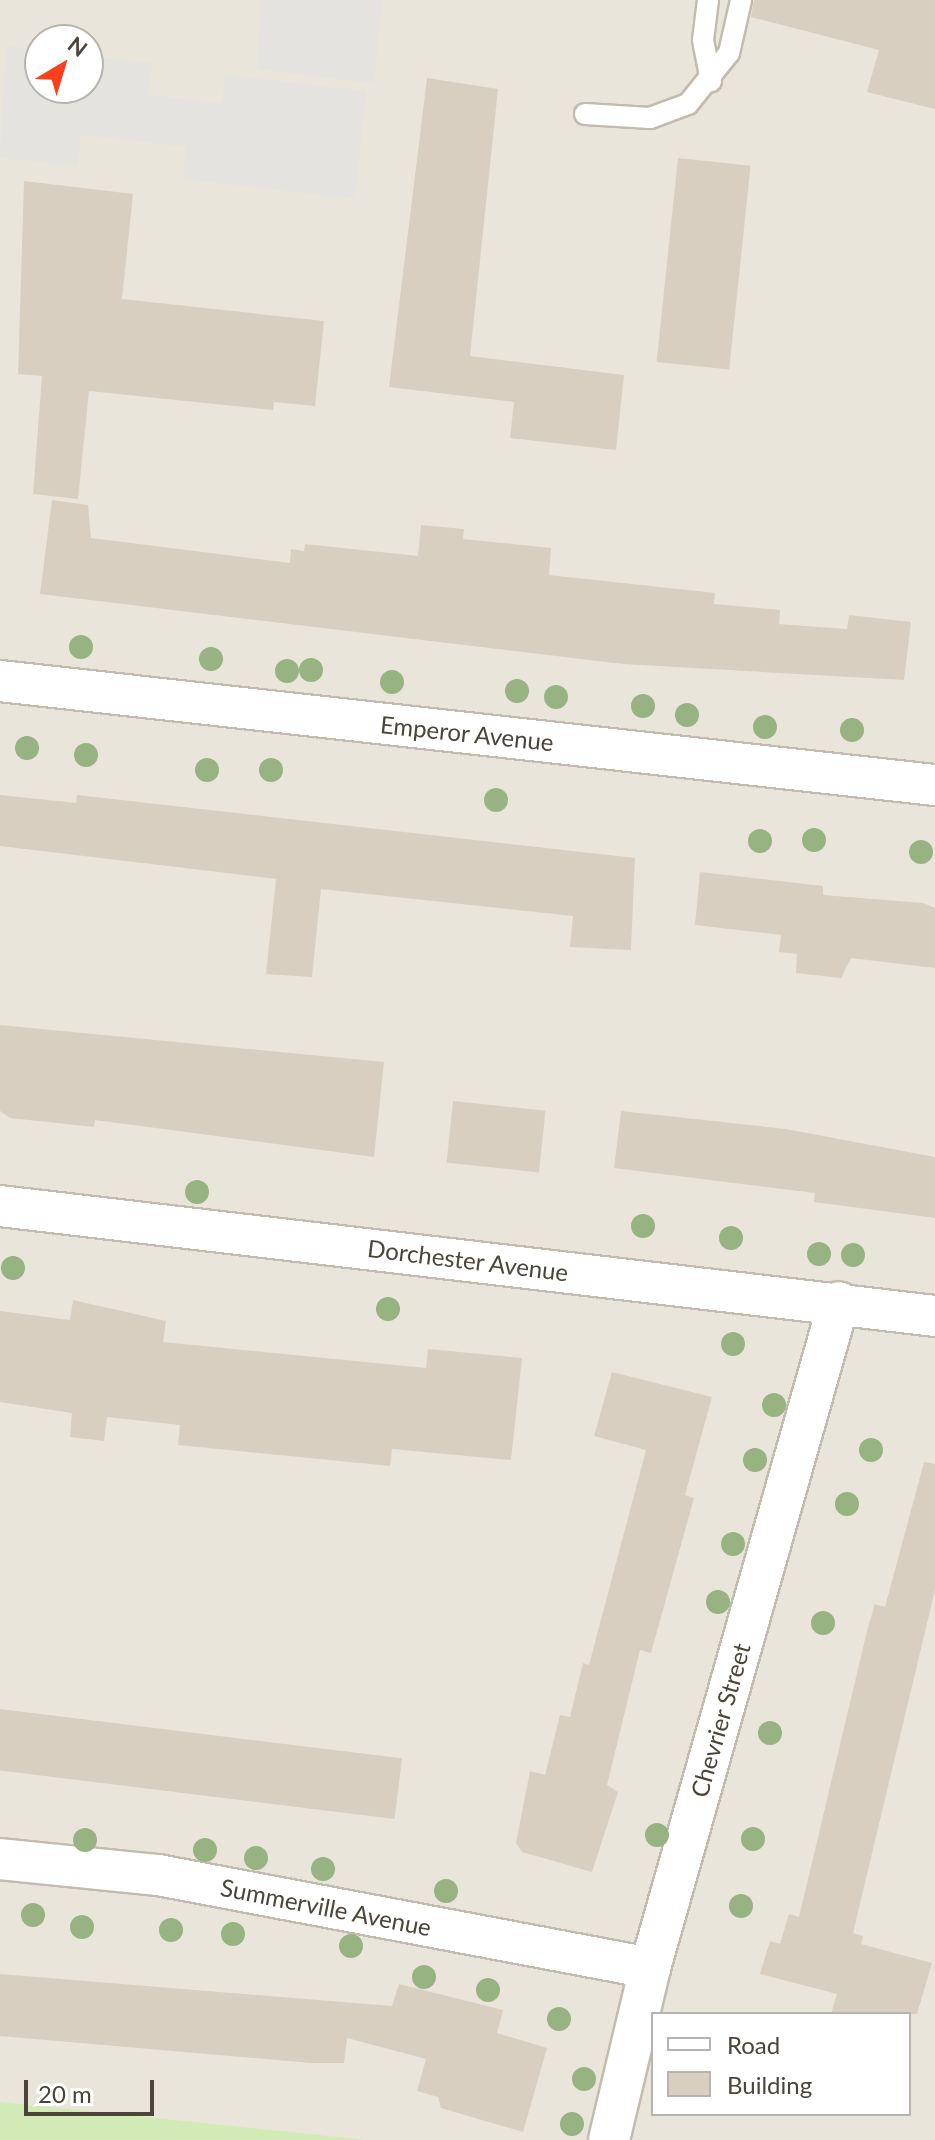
<!DOCTYPE html>
<style>
body{margin:0}
#map{position:relative;width:935px;height:2140px;overflow:hidden;background:#f6f3ec;font-family:Lato,sans-serif}
div>[style]{position:absolute}
[style*='--x']{left:calc(var(--x)*1px);top:calc(var(--y)*1px);width:calc(var(--w)*1px);rotate:calc(var(--a)*1deg)}
.residential>*{inset:0;background:#eae5da}
.green>*{inset:0;background:#d2eab5}
.parking>*{inset:0;background:#e5e3e0}
.building>*{inset:0;background:#d8cfc1;transform-origin:0 0}
.roads{filter:drop-shadow(2px 0 #c2bbae) drop-shadow(-2px 0 #c2bbae) drop-shadow(0 2px #c2bbae) drop-shadow(0 -2px #c2bbae)}
.lane>*{height:20px;margin:-10px;padding:0 10px;transform-origin:10px;border-radius:10px;background:#fff}
.street>*{height:40px;margin:-20px;padding:0 20px;transform-origin:20px;border-radius:20px;background:#fff}
.trees>*{width:24px;height:24px;margin:-12px;border-radius:50%;background:#97b381}
span{translate:-50% -50%;white-space:nowrap;text-align:center;line-height:1.15;-webkit-text-stroke:6px #fff;paint-order:stroke}
.street-label{font-size:24px;color:#4b4439}
.legend{position:absolute;left:651px;top:2012px;width:260px;height:104px;box-sizing:border-box;background:#fff;border:2px solid #b7b4b0;margin:0;padding:10px 14px;list-style:none;font-size:24px;color:#4b4439}
.legend li{display:flex;align-items:center;gap:16px;height:40px}
.legend b{width:40px;border:2px solid #b7b4b0}
.north{position:absolute;left:24px;top:24px;width:80px;height:80px;box-sizing:border-box;background:#fff;border:2px solid #b7b4b0;border-radius:50%;rotate:38deg;font-size:22px;font-weight:700;line-height:32px;text-align:center;color:#4b4439}
.north::after{content:'';display:block;margin:auto;width:28px;height:36px;background:#fc3f1d;clip-path:polygon(50% 0,100% 100%,50% 72%,0 100%)}
.scale{position:absolute;left:24px;top:2080px;width:130px;height:36px;box-sizing:border-box;border:4px solid #4b4439;border-top:0;padding-left:10px;font-size:24px;line-height:28px;white-space:nowrap;color:#4b4439;-webkit-text-stroke:6px #fff;paint-order:stroke}
</style>
<div id="map">
<div class="residential">
<i style="clip-path:polygon(evenodd,0 0,935px 0,935px 2140px,0 2140px,0 0,40px 40px,88px 40px,88px 88px,40px 88px,40px 40px,0 0,653px 2014px,909px 2014px,909px 2114px,653px 2114px,653px 2014px)"></i>
</div>
<div class="green">
<i style="clip-path:polygon(0 2102px,366px 2140px,0 2140px)"></i>
</div>
<div class="parking">
<i style="clip-path:polygon(261px 0,382px 0,374px 84px,257px 69px)"></i>
<i style="clip-path:polygon(6px 46px,40px 50px,40px 88px,88px 88px,88px 56px,152px 63px,148px 95px,222px 103px,225px 75px,366px 91px,355px 199px,183px 179px,186px 147px,81px 135px,77px 166px,0 158px)"></i>
</div>
<div class="building">
<i style="clip-path:polygon(754px 0,935px 0,935px 109px,867px 92px,879px 50px,751px 17px)"></i>
<i style="clip-path:polygon(427px 78px,498px 89px,470px 356px,624px 375px,616px 450px,510px 438px,514px 402px,389px 387px)"></i>
<i style="left:678px;top:158px;width:73px;height:205px;rotate:6deg"></i>
<i style="clip-path:polygon(24px 181px,133px 194px,122px 299px,324px 321px,315px 406px,274px 402px,273px 410px,89px 391px,78px 499px,33px 494px,42px 376px,18px 374px)"></i>
<i style="clip-path:polygon(52px 500px,88px 505px,91px 538px,290px 563px,291px 549px,304px 551px,305px 544px,418px 556px,421px 525px,464px 529px,463px 539px,551px 548px,549px 575px,715px 593px,714px 604px,780px 610px,779px 624px,847px 629px,849px 615px,911px 622px,904px 680px,623px 664px,40px 594px)"></i>
<i style="clip-path:polygon(0 795px,76px 803px,77px 795px,635px 858px,631px 950px,570px 947px,573px 916px,321px 889px,312px 977px,266px 974px,276px 879px,0 846px)"></i>
<i style="clip-path:polygon(700px 872px,823px 886px,823px 895px,923px 903px,935px 908px,935px 968px,851px 958px,841px 978px,796px 973px,797px 954px,779px 952px,781px 935px,695px 925px)"></i>
<i style="clip-path:polygon(0 1025px,384px 1062px,374px 1157px,95px 1120px,94px 1127px,10px 1118px,0 1111px)"></i>
<i style="left:453px;top:1101px;width:93px;height:62px;rotate:6deg"></i>
<i style="clip-path:polygon(621px 1111px,786px 1129px,935px 1157px,935px 1218px,814px 1202px,815px 1193px,614px 1168px)"></i>
<i style="clip-path:polygon(73px 1300px,166px 1321px,163px 1342px,426px 1368px,428px 1349px,522px 1358px,511px 1460px,392px 1449px,390px 1466px,178px 1445px,180px 1425px,107px 1417px,104px 1441px,70px 1437px,72px 1413px,0 1402px,0 1311px,70px 1320px)"></i>
<i style="clip-path:polygon(612px 1372px,712px 1397px,685px 1495px,694px 1498px,651px 1653px,640px 1650px,607px 1785px,618px 1792px,592px 1872px,522px 1852px,516px 1843px,530px 1771px,545px 1775px,560px 1715px,570px 1717px,583px 1663px,589px 1665px,646px 1450px,594px 1436px)"></i>
<i style="clip-path:polygon(924px 1462px,935px 1464px,935px 1590px,853px 1933px,863px 1936px,861px 1944px,932px 1963px,917px 2014px,831px 2014px,837px 1994px,760px 1974px,770px 1941px,780px 1944px,789px 1914px,799px 1917px,868px 1627px,875px 1604px,885px 1607px)"></i>
<i style="left:0;top:1709px;width:405px;height:61px;rotate:7deg"></i>
<i style="clip-path:polygon(0 1974px,392px 2006px,399px 1984px,503px 2010px,497px 2033px,547px 2048px,523px 2132px,441px 2108px,438px 2097px,417px 2091px,426px 2059px,347px 2038px,344px 2063px,312px 2063px,0 2036px)"></i>
</div>
<div class="roads">
<div class="lane">
<i style="--x:708;--y:0;--w:40;--a:97.1"></i>
<i style="--x:703;--y:40;--w:42;--a:79"></i>
<i style="--x:585;--y:114;--w:65;--a:3.5"></i>
<i style="--x:650;--y:118;--w:40;--a:-20.2"></i>
<i style="--x:688;--y:104;--w:65;--a:-51.2"></i>
<i style="--x:729;--y:53;--w:54;--a:-77.2"></i>
</div>
<div class="street">
<i style="--x:0;--y:681;--w:941;--a:6.35"></i>
<i style="--x:0;--y:1206;--w:941;--a:6.71"></i>
<i style="--x:0;--y:1859;--w:159;--a:5.8"></i>
<i style="--x:158;--y:1875;--w:501;--a:10.7"></i>
<i style="--x:609;--y:2140;--w:177;--a:-76.6"></i>
<i style="--x:650;--y:1968;--w:692;--a:-74.16"></i>
</div>
</div>
<div class="trees">
<i style="left:81px;top:647px"></i>
<i style="left:211px;top:659px"></i>
<i style="left:311px;top:670px"></i>
<i style="left:287px;top:671px"></i>
<i style="left:392px;top:682px"></i>
<i style="left:517px;top:691px"></i>
<i style="left:556px;top:697px"></i>
<i style="left:643px;top:706px"></i>
<i style="left:687px;top:715px"></i>
<i style="left:765px;top:727px"></i>
<i style="left:852px;top:730px"></i>
<i style="left:27px;top:748px"></i>
<i style="left:86px;top:755px"></i>
<i style="left:207px;top:770px"></i>
<i style="left:271px;top:770px"></i>
<i style="left:496px;top:800px"></i>
<i style="left:814px;top:840px"></i>
<i style="left:760px;top:841px"></i>
<i style="left:921px;top:852px"></i>
<i style="left:197px;top:1192px"></i>
<i style="left:643px;top:1226px"></i>
<i style="left:731px;top:1238px"></i>
<i style="left:819px;top:1254px"></i>
<i style="left:853px;top:1255px"></i>
<i style="left:13px;top:1268px"></i>
<i style="left:388px;top:1309px"></i>
<i style="left:733px;top:1344px"></i>
<i style="left:774px;top:1405px"></i>
<i style="left:871px;top:1450px"></i>
<i style="left:755px;top:1460px"></i>
<i style="left:847px;top:1504px"></i>
<i style="left:733px;top:1544px"></i>
<i style="left:718px;top:1602px"></i>
<i style="left:823px;top:1623px"></i>
<i style="left:770px;top:1733px"></i>
<i style="left:657px;top:1835px"></i>
<i style="left:753px;top:1839px"></i>
<i style="left:85px;top:1840px"></i>
<i style="left:205px;top:1850px"></i>
<i style="left:256px;top:1858px"></i>
<i style="left:323px;top:1869px"></i>
<i style="left:446px;top:1891px"></i>
<i style="left:741px;top:1906px"></i>
<i style="left:33px;top:1915px"></i>
<i style="left:82px;top:1927px"></i>
<i style="left:171px;top:1930px"></i>
<i style="left:233px;top:1934px"></i>
<i style="left:351px;top:1946px"></i>
<i style="left:424px;top:1977px"></i>
<i style="left:488px;top:1990px"></i>
<i style="left:559px;top:2019px"></i>
<i style="left:584px;top:2079px"></i>
<i style="left:572px;top:2124px"></i>
</div>
<div class="street-label">
<span style="left:467px;top:733px;rotate:6deg">Emperor Avenue</span>
<span style="left:468px;top:1260px;rotate:7deg">Dorchester Avenue</span>
<span style="left:720px;top:1720px;rotate:-74deg">Chevrier Street</span>
<span style="left:326px;top:1907px;rotate:11deg">Summerville Avenue</span>
</div>
<ul class="legend">
<li><b style="height:10px;background:#fff"></b>Road</li>
<li><b style="height:22px;background:#d8cfc1"></b>Building</li>
</ul>
<div class="north">N</div>
<div class="scale">20 m</div>
</div>
